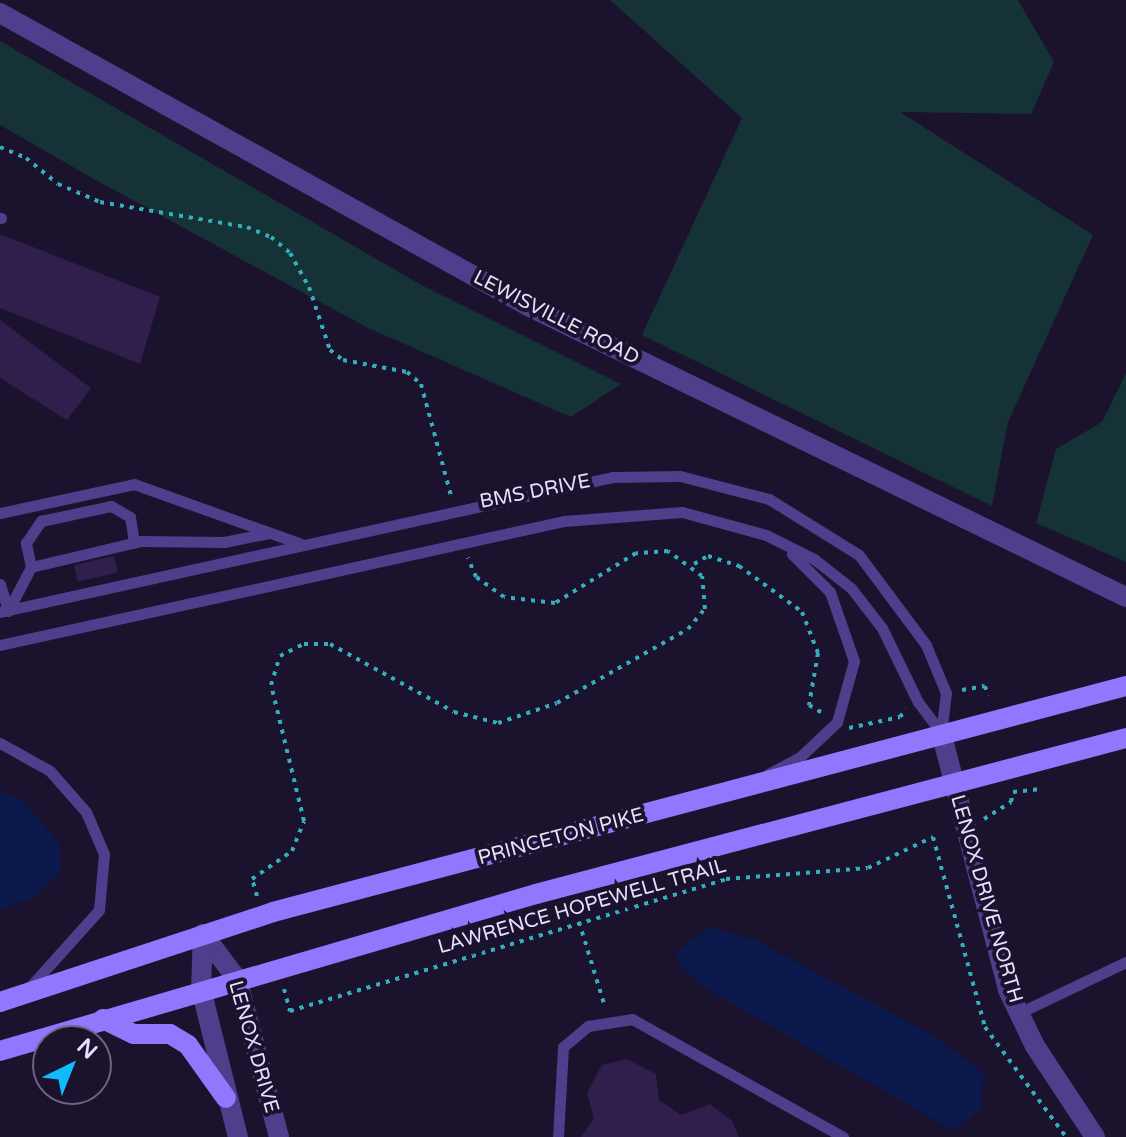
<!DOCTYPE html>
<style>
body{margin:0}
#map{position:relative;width:1126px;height:1137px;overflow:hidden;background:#1b122d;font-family:"Varela Round",sans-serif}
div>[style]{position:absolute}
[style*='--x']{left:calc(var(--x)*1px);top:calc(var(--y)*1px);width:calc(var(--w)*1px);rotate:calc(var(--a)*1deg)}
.green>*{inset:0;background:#153237}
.water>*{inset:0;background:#0c194c}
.building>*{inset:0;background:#301f4d;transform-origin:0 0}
.path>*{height:4px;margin-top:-2px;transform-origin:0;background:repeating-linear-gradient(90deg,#34aebd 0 4px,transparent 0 10px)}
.service>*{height:11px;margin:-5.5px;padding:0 5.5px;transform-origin:5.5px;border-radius:5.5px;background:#4e3e8b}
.minor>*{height:20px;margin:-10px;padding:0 10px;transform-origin:10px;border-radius:10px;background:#4e3e8b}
.tertiary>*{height:20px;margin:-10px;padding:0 10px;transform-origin:10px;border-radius:10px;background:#4e3e8b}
.secondary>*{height:20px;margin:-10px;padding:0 10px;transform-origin:10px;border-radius:10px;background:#9177fd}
span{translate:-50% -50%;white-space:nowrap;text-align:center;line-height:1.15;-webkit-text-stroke:8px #1b122d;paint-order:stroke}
.street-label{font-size:20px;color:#e8dffe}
.north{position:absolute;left:32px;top:1025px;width:80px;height:80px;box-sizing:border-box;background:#1b122d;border:2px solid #6d6481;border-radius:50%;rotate:43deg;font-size:22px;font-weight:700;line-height:32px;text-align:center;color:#e8dffe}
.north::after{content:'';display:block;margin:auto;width:28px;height:36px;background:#0ebbfb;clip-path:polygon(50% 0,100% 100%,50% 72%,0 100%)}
</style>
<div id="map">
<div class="green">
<i style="clip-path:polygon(610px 0,1018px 0,1054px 62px,1031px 114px,900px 112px,1093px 235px,1008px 422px,992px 506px,642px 335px,742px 118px)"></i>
<i style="clip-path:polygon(0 41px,423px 286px,621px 384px,571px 417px,368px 328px,92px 178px,0 125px)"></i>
<i style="clip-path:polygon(1126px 373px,1126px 562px,1036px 523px,1056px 449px,1102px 422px)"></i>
</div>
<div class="water">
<i style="clip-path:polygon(0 792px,21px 799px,60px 845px,60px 873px,33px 898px,0 910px)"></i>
<i style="clip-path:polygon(710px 927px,757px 941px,929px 1033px,984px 1073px,980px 1108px,954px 1131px,705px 988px,680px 967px,676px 952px)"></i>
</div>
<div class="building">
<i style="clip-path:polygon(0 234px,160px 297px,140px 364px,0 308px)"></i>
<i style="clip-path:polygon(0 320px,91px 388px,67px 420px,0 378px)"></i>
<i style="left:114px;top:556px;width:17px;height:41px;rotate:77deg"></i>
<i style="clip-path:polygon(626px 1059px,656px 1074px,659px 1100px,681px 1115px,710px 1104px,732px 1121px,739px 1137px,581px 1137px,594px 1118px,587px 1093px,602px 1065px)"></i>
</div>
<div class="path">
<i style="--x:0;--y:147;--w:28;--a:23"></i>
<i style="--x:26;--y:158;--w:41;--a:39.1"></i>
<i style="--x:58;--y:184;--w:46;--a:23.2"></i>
<i style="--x:100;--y:202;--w:149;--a:9.7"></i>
<i style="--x:247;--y:227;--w:26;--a:23"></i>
<i style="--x:271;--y:237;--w:25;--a:40"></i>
<i style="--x:290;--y:253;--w:39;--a:61"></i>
<i style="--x:309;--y:287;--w:66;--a:71.6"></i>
<i style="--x:330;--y:350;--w:16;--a:38"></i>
<i style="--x:343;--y:360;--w:65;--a:10.6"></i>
<i style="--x:407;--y:372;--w:18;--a:41"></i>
<i style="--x:421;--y:384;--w:116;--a:75"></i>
<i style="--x:694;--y:564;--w:16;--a:-30"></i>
<i style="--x:708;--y:556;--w:33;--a:18"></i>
<i style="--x:739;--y:566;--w:78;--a:36.1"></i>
<i style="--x:802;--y:612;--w:44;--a:68.7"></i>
<i style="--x:818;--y:653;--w:53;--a:99.8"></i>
<i style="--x:809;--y:705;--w:17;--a:31"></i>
<i style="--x:962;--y:690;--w:23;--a:-10"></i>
<i style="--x:985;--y:686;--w:10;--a:73"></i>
<i style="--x:849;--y:728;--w:52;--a:-12.2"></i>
<i style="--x:900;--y:717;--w:10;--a:-53"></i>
<i style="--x:984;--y:819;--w:32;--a:-32"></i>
<i style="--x:1011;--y:802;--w:10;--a:-79"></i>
<i style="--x:1013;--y:792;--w:28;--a:-6"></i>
<i style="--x:257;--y:896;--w:18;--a:-106"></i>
<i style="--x:252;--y:879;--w:49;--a:-35"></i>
<i style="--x:292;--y:851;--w:32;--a:-68"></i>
<i style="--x:304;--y:821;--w:140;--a:-103.6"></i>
<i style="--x:271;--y:685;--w:30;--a:-73"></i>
<i style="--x:280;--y:656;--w:27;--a:-27"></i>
<i style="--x:304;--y:644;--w:26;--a:0"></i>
<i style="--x:330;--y:644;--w:141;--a:28.7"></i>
<i style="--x:454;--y:712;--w:45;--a:14"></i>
<i style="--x:498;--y:723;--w:62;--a:-18.7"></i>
<i style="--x:557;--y:703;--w:150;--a:-29.5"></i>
<i style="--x:688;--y:629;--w:26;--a:-50"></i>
<i style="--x:705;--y:609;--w:33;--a:-95"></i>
<i style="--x:702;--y:576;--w:42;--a:-143.7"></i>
<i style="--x:668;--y:551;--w:32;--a:176"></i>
<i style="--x:636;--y:553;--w:95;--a:148.3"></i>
<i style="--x:555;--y:603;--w:51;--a:-173.3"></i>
<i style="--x:504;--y:597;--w:34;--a:-144"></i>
<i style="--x:476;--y:577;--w:21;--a:-113"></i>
<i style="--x:579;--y:922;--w:89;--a:73"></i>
<i style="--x:284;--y:989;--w:23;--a:75"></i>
<i style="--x:290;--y:1011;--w:456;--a:-16.8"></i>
<i style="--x:726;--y:879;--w:142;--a:-4.4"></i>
<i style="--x:868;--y:868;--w:72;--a:-25.5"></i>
<i style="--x:933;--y:837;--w:197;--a:74.7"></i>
<i style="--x:985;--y:1027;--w:137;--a:53.6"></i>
</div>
<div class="service">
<i style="--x:0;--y:218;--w:1;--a:0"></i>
<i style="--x:0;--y:513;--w:137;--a:-12.2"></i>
<i style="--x:134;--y:484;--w:175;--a:19.7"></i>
<i style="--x:31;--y:567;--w:25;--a:-102"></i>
<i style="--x:26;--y:543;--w:27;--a:-56"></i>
<i style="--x:41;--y:521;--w:72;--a:-12.1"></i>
<i style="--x:111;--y:506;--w:22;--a:30"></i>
<i style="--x:130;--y:517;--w:26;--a:81"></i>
<i style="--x:0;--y:584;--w:28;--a:73"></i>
<i style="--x:8;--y:611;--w:50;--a:-62.4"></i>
<i style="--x:31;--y:567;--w:113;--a:-13.3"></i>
<i style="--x:141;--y:541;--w:83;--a:0.7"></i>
<i style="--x:224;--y:542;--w:46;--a:-11.3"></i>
<i style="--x:0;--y:612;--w:628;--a:-12.42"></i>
<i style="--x:613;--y:477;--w:67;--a:-0.9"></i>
<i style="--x:680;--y:476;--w:92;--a:14.5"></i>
<i style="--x:769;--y:499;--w:106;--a:31.9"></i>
<i style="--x:859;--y:555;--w:112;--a:53.3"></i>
<i style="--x:926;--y:645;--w:52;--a:67.4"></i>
<i style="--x:946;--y:693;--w:39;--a:97"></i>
<i style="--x:0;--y:645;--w:577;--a:-12.4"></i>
<i style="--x:564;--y:521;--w:118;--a:-4.4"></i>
<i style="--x:682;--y:512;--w:87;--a:15.3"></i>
<i style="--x:766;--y:535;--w:54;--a:26.6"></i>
<i style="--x:814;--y:559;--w:47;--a:38.1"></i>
<i style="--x:851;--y:588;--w:51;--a:52.2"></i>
<i style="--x:882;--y:628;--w:82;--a:64.1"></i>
<i style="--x:918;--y:702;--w:38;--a:53"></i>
<i style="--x:0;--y:743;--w:57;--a:29.2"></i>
<i style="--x:50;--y:771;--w:55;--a:48.7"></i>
<i style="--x:86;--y:812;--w:46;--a:66.8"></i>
<i style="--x:104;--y:854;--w:56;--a:95.1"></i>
<i style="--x:99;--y:910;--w:105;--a:131.9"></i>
<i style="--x:768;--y:774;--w:36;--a:-28"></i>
<i style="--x:800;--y:757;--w:51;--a:-43.4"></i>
<i style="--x:837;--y:722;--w:63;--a:-74.4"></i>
<i style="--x:854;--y:661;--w:73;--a:-109.2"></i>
<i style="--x:830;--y:592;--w:54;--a:-135"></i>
<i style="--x:1019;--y:1013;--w:119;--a:-25.5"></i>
<i style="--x:558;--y:1137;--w:90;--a:-86.8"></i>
<i style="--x:563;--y:1047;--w:33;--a:-40"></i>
<i style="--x:588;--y:1026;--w:45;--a:-9"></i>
<i style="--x:632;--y:1019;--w:242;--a:29.2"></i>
</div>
<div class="minor">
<i style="--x:941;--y:732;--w:267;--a:75.4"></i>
<i style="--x:1008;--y:990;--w:62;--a:64.3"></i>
<i style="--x:1035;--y:1046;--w:109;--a:56.6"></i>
<i style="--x:203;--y:934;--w:56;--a:52.9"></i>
<i style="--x:237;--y:979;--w:163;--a:75.1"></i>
<i style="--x:203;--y:934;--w:55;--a:92.1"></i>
<i style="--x:201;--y:989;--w:153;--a:76"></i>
</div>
<div class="tertiary">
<i style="--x:0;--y:13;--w:604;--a:29.03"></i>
<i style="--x:528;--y:306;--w:665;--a:25.95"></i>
</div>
<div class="secondary">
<i style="--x:0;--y:1002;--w:287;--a:-18.2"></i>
<i style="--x:273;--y:912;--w:882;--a:-14.84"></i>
<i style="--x:103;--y:1019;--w:34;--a:26"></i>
<i style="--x:134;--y:1034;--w:36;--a:0"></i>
<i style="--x:170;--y:1034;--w:21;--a:31"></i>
<i style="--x:188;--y:1045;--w:65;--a:54.4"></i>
<i style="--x:0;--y:1051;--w:559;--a:-16.33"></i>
<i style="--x:536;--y:894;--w:610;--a:-14.81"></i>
</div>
<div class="street-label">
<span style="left:556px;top:318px;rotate:27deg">LEWISVILLE ROAD</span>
<span style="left:535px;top:492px;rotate:-11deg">BMS DRIVE</span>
<span style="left:561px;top:837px;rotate:-15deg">PRINCETON PIKE</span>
<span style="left:986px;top:899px;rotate:74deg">LENOX DRIVE NORTH</span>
<span style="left:582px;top:907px;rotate:-16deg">LAWRENCE HOPEWELL TRAIL</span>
<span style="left:253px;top:1047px;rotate:74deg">LENOX DRIVE</span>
</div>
<div class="north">N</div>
</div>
